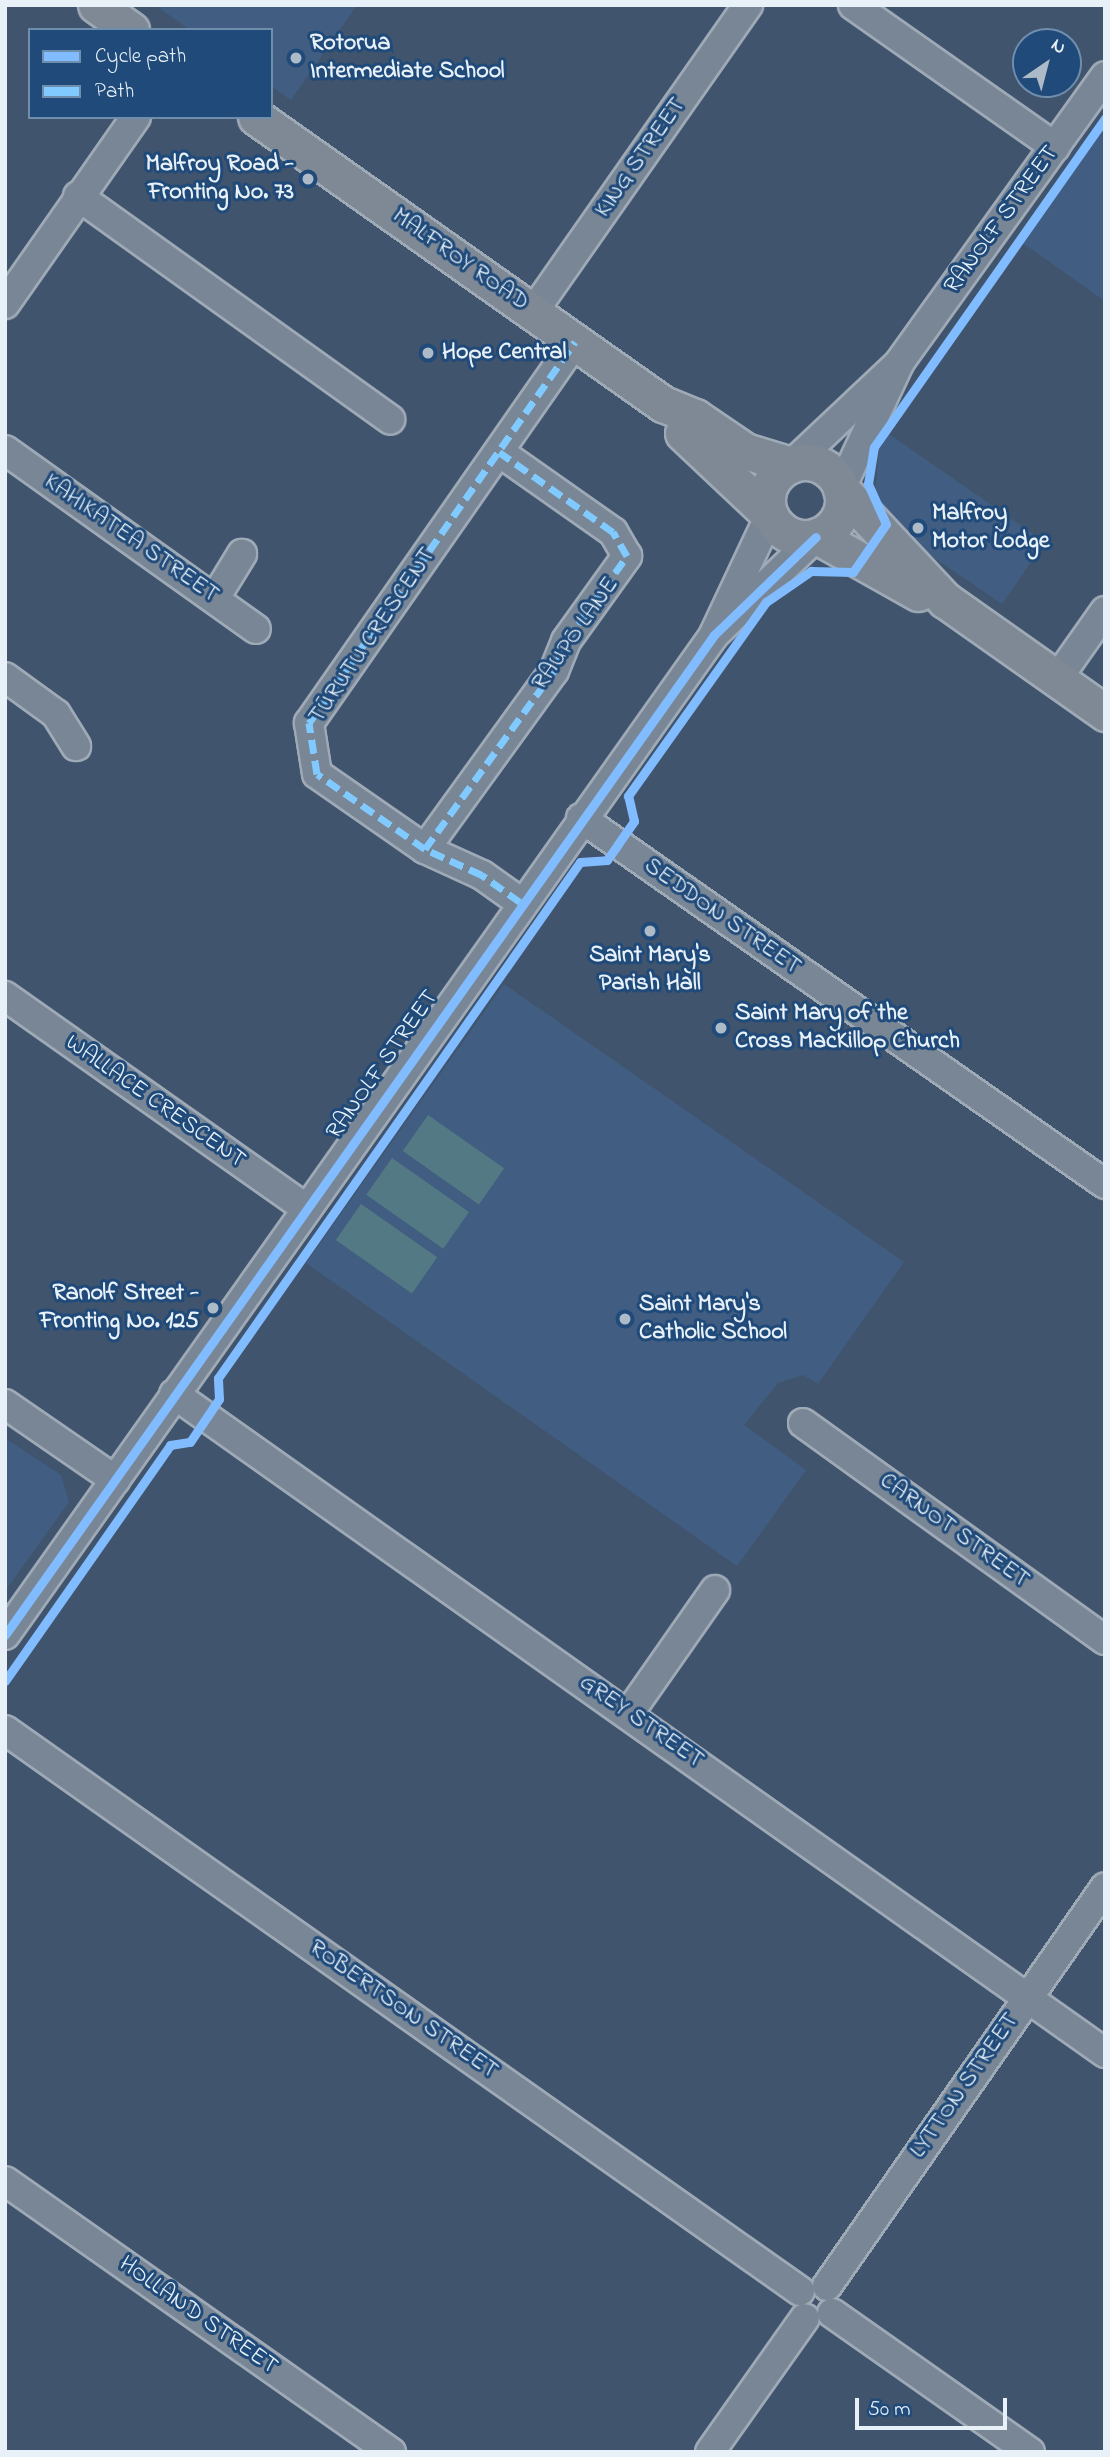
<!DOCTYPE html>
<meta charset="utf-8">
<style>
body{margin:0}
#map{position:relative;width:1110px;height:2457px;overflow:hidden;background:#40546d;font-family:"Indie Flower",sans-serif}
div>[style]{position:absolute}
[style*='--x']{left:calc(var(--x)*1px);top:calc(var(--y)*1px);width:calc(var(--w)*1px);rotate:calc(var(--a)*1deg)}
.built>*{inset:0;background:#415d82}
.green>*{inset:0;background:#537a84;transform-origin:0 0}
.roads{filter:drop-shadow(2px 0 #9faab7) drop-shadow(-2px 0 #9faab7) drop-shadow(0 2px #9faab7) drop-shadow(0 -2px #9faab7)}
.minor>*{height:28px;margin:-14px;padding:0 14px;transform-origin:14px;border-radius:14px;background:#798695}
.major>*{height:35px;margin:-17.5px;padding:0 17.5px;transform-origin:17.5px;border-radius:17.5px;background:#7e8995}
.major>.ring{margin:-17.5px;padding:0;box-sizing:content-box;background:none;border:35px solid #7e8995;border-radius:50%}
.quiet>*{height:7px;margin-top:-3.5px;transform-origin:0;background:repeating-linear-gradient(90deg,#80caff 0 14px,transparent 0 21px)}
.cycleway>*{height:9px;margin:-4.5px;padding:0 4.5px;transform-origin:4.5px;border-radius:4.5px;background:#80bcff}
.dots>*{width:19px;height:19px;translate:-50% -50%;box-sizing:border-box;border:4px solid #1f4a7a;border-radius:50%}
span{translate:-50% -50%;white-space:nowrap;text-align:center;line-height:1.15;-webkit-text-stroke:6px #1f4a7a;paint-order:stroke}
.poi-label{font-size:24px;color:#e8f1f8;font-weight:700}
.left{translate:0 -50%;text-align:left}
.right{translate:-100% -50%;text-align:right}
.street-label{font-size:24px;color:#e8f1f8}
.frame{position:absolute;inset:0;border:7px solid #e8f1f8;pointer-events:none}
.legend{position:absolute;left:28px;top:28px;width:245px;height:91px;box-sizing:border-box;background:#1f4a7a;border:2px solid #6f8dac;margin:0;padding:9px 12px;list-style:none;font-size:21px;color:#e8f1f8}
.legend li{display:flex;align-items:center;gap:14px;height:35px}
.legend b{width:35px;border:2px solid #6f8dac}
.north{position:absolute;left:1012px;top:28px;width:70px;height:70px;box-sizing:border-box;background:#1f4a7a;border:2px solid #6f8dac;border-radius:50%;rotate:35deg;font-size:19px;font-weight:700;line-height:28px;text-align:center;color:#e8f1f8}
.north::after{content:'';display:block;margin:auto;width:24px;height:32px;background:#adbac7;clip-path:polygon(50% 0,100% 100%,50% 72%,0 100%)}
.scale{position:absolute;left:855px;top:2398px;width:152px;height:32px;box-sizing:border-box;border:4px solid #e8f1f8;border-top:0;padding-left:9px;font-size:21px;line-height:24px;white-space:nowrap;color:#e8f1f8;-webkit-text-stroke:5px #1f4a7a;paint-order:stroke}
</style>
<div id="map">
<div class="built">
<i style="clip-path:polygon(155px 5px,357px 5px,291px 100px,271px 86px,271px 30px,190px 30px)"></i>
<i style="clip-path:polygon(1105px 123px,1105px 301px,1021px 242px)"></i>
<i style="clip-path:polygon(889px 434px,1045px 542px,1002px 604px,893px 530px,874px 504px,879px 450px)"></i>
<i style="clip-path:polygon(504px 984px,904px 1262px,818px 1384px,803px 1375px,778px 1383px,744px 1425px,806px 1470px,737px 1566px,306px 1263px)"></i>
<i style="clip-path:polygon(5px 1438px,61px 1475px,69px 1502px,5px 1591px)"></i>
</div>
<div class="green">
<i style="left:428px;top:1115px;width:93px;height:44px;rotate:35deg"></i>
<i style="left:392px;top:1158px;width:94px;height:45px;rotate:35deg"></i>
<i style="left:361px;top:1204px;width:93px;height:44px;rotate:35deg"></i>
</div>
<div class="roads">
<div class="minor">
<i style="--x:853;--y:5;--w:247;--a:35.1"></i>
<i style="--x:78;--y:196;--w:384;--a:35.6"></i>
<i style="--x:5;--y:304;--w:228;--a:-55"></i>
<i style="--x:533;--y:312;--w:375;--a:-55"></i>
<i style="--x:5;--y:450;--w:308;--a:35.5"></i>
<i style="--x:792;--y:464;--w:147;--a:-43.3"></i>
<i style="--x:899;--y:363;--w:353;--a:-54.3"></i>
<i style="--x:841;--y:488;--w:135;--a:-65"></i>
<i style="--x:215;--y:598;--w:52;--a:-58.5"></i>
<i style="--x:715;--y:632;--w:129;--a:-64.8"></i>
<i style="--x:5;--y:677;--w:63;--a:36"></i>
<i style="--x:56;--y:714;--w:38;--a:58"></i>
<i style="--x:1057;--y:679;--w:83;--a:-54.8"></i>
<i style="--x:581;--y:818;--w:639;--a:34.93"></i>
<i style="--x:425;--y:849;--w:220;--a:-54.1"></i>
<i style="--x:554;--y:671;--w:32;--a:-68"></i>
<i style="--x:566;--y:641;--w:105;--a:-54.3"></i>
<i style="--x:627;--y:556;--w:28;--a:-120"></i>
<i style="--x:613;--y:532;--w:139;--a:-144.9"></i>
<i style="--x:520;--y:902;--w:47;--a:-144.6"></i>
<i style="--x:482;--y:875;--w:63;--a:-155.5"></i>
<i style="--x:425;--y:849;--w:131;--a:-145.2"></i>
<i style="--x:317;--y:774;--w:52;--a:-98.9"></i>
<i style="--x:309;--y:723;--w:465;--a:-55.1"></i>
<i style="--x:5;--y:996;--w:367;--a:35.2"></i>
<i style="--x:174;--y:1394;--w:1141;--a:35.29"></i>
<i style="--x:5;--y:1404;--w:134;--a:34.6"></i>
<i style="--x:803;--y:1423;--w:372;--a:35.7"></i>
<i style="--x:5;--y:1635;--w:1226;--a:-54.66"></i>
<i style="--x:714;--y:635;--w:141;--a:-43.9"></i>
<i style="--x:629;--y:1713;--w:150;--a:-55"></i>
<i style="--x:5;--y:1730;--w:973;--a:35.21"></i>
<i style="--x:5;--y:2181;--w:472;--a:35.1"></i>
<i style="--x:827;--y:2286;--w:486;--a:-55.1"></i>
<i style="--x:832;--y:2313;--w:242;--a:35.1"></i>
<i style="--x:710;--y:2452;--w:164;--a:-54.7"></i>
</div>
<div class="major">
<i style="--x:96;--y:5;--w:43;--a:35.5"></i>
<i style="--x:256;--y:117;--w:498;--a:35.2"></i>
<i style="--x:663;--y:404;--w:35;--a:22"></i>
<i style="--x:695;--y:417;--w:60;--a:34.2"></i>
<i style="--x:745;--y:451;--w:48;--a:16.9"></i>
<i style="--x:683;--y:433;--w:118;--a:43.3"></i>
<i class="ring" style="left:767px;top:462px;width:41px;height:41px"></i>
<i style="--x:841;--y:489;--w:152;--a:46.9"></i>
<i style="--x:945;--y:600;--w:196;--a:35.2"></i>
<i style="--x:817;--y:536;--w:116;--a:29.4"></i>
</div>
</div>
<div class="quiet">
<i style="--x:425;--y:849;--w:220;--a:-54.1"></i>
<i style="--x:554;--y:671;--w:32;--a:-68"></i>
<i style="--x:566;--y:641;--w:105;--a:-54.3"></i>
<i style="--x:627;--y:556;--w:28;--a:-120"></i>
<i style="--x:613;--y:532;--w:139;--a:-144.9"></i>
<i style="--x:520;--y:902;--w:47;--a:-144.6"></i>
<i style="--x:482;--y:875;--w:63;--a:-155.5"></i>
<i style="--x:425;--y:849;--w:131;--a:-145.2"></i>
<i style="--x:317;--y:774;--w:52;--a:-98.9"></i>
<i style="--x:309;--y:723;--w:465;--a:-55.1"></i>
</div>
<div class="cycleway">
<i style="--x:5;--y:1635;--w:1226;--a:-54.66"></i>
<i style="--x:714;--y:635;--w:141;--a:-43.9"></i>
<i style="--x:5;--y:1681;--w:288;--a:-55"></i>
<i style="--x:170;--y:1445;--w:20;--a:-9"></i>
<i style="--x:190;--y:1442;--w:52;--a:-56"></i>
<i style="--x:219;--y:1399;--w:21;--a:-93"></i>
<i style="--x:218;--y:1378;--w:630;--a:-54.95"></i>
<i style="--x:580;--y:862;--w:27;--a:-4"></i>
<i style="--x:607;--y:860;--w:19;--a:-55"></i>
<i style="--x:618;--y:844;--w:28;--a:-55"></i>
<i style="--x:634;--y:821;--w:26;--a:-103"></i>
<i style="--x:628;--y:796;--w:238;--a:-54.6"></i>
<i style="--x:766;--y:602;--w:55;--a:-34.6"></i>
<i style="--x:811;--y:571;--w:42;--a:1.4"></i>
<i style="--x:853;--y:572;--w:58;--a:-55.5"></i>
<i style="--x:886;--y:524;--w:44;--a:-114.2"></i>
<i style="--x:868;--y:484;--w:37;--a:-81"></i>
<i style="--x:874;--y:447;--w:402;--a:-54.9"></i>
</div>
<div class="dots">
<i style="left:296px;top:58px;background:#adbac7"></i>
<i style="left:308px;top:179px;background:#adbac7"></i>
<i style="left:428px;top:353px;background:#adbac7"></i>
<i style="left:918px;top:528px;background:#adbac7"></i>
<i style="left:650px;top:931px;background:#adbac7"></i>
<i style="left:721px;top:1028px;background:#adbac7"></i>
<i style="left:213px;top:1308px;background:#adbac7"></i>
<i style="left:625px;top:1319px;background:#adbac7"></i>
</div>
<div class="poi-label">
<span class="left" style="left:310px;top:58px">Rotorua<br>Intermediate School</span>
<span class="right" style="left:294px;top:179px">Malfroy Road -<br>Fronting No. 73</span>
<span class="left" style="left:442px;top:353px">Hope Central</span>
<span class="left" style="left:932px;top:528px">Malfroy<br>Motor Lodge</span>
<span style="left:650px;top:970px">Saint Mary's<br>Parish Hall</span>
<span class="left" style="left:735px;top:1028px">Saint Mary of the<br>Cross MacKillop Church</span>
<span class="right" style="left:199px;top:1308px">Ranolf Street -<br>Fronting No. 125</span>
<span class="left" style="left:639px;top:1319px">Saint Mary's<br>Catholic School</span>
</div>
<div class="street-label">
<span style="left:641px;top:158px;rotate:-55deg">KING STREET</span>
<span style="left:1002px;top:220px;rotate:-54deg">RANOLF STREET</span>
<span style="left:460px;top:260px;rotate:35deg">MALFROY ROAD</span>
<span style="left:131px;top:539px;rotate:35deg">KAHIKATEA STREET</span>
<span style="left:576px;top:634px;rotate:-55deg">RAUPŌ LANE</span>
<span style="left:373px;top:636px;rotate:-56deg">TŪRUTU CRESCENT</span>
<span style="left:722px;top:917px;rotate:35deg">SEDDON STREET</span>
<span style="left:383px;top:1065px;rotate:-55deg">RANOLF STREET</span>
<span style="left:155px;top:1102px;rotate:35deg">WALLACE CRESCENT</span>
<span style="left:954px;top:1531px;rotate:36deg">CARNOT STREET</span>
<span style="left:641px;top:1722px;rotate:35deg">GREY STREET</span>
<span style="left:403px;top:2010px;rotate:35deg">ROBERTSON STREET</span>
<span style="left:965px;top:2086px;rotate:-55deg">LYTTON STREET</span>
<span style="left:198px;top:2316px;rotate:35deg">HOLLAND STREET</span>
</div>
<div class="frame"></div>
<ul class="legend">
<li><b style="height:9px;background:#80bcff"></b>Cycle path</li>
<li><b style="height:9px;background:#80caff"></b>Path</li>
</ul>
<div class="north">N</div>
<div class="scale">50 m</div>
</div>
